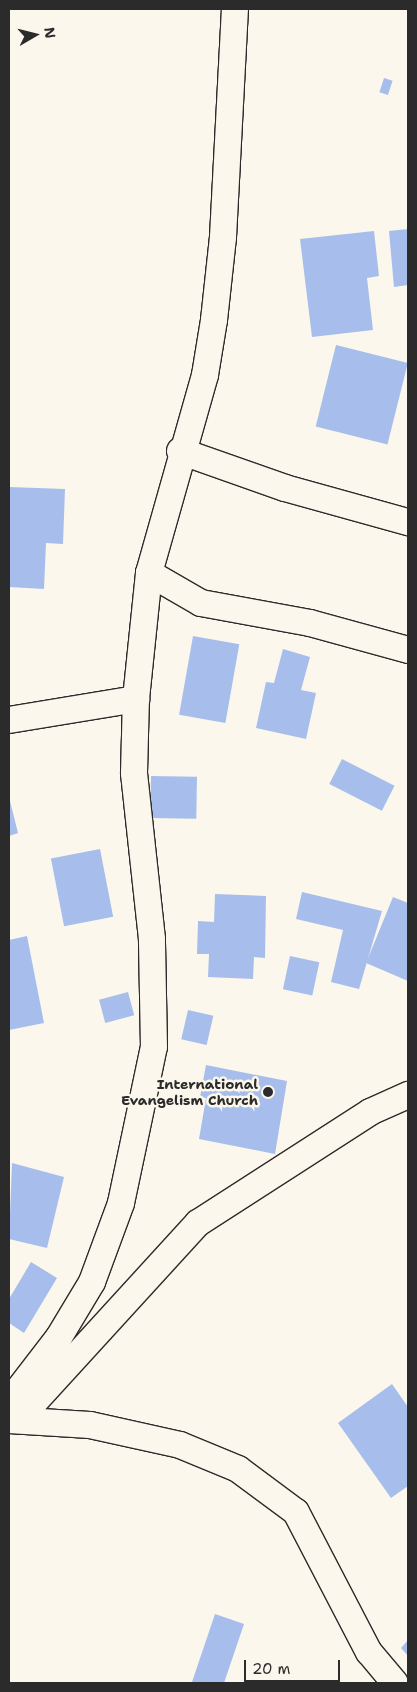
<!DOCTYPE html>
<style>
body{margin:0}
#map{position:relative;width:417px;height:1692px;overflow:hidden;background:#fbf7ec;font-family:"Shantell Sans",sans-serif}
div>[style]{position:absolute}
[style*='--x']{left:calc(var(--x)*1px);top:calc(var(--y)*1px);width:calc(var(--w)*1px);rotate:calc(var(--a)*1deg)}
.building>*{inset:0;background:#a7beec;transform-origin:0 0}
.roads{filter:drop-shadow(1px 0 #2b2b2b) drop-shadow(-1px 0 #2b2b2b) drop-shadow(0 1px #2b2b2b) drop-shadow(0 -1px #2b2b2b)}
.minor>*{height:26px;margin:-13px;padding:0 13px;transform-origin:13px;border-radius:13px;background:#fbf7ec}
.dots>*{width:14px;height:14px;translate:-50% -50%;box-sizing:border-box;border:2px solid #fbf7ec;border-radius:50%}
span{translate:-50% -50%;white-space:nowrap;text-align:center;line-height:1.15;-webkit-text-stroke:5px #fbf7ec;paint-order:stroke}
.poi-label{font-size:14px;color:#2b2b2b;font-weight:700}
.right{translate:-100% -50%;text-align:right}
.frame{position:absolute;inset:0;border:10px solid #2b2b2b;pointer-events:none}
.north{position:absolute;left:10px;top:10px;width:50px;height:50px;-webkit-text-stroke:4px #fbf7ec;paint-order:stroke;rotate:82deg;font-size:14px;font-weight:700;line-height:20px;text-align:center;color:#2b2b2b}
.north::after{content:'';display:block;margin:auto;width:18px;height:22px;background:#2b2b2b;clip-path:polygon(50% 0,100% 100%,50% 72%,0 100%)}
.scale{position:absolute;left:244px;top:1660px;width:96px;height:22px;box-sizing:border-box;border:2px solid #2b2b2b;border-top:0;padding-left:6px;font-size:15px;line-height:18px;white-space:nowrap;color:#2b2b2b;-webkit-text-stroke:4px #fbf7ec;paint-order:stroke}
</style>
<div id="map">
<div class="building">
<i style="left:384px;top:78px;width:9px;height:15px;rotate:18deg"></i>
<i style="clip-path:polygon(408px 229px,408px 285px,394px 287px,389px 231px)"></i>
<i style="clip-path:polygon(374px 231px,379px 276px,367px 278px,373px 330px,312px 337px,300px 239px)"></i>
<i style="left:336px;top:345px;width:74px;height:84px;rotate:14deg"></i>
<i style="clip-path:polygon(9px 487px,65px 489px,63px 544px,46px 543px,44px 589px,9px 587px)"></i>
<i style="left:193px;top:636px;width:47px;height:80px;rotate:10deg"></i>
<i style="clip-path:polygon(283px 649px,310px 657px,301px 690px,316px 693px,306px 739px,256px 728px,266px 682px,274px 683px)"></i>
<i style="left:342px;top:759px;width:59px;height:28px;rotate:27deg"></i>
<i style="left:151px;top:776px;width:46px;height:42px;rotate:1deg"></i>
<i style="clip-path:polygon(9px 797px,18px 833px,9px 836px)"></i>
<i style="left:100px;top:849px;width:69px;height:50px;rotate:79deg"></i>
<i style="clip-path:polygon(302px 892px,382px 911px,359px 989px,331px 982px,343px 930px,296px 919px)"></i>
<i style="clip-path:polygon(215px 894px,266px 896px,265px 958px,254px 957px,253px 979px,208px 977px,209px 954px,197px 954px,198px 921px,214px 922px)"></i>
<i style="clip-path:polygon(393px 897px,408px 903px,408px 981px,366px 963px)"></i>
<i style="clip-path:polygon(27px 936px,44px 1023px,9px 1030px,9px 940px)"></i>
<i style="left:290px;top:956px;width:30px;height:34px;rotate:12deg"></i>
<i style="left:128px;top:992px;width:24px;height:30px;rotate:75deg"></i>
<i style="left:188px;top:1010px;width:26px;height:30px;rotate:13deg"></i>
<i style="clip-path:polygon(206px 1065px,287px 1081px,275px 1154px,199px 1139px,206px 1098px,200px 1097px)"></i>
<i style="clip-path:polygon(12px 1163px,64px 1177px,47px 1248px,9px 1239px)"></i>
<i style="clip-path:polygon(31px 1262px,57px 1278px,24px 1333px,9px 1323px,9px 1299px)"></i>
<i style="clip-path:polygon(392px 1384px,408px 1407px,408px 1486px,391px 1498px,338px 1423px)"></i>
<i style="clip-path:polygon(215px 1614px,244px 1624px,224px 1683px,197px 1683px,192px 1682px)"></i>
<i style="clip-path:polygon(408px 1640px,408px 1656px,401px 1648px)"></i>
</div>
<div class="roads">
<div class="minor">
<i style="--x:180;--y:451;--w:111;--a:19.4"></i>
<i style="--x:285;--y:488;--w:128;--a:15.5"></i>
<i style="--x:149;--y:573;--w:60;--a:30"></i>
<i style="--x:201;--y:603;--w:111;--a:10.4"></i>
<i style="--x:310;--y:623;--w:102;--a:15.4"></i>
<i style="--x:9;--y:720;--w:129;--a:-9.4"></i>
<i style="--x:9;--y:1402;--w:82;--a:-52.4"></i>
<i style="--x:59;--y:1337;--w:64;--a:-59"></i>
<i style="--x:92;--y:1282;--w:84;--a:-69.8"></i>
<i style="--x:121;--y:1203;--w:159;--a:-78.1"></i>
<i style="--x:154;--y:1047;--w:108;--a:-91.1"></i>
<i style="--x:152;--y:939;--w:167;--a:-96.2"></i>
<i style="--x:134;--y:773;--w:74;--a:-88.5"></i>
<i style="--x:136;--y:699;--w:127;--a:-84.1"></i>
<i style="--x:149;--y:573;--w:206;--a:-74.2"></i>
<i style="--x:205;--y:375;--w:56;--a:-80.7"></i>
<i style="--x:214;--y:320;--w:83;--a:-83.8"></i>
<i style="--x:223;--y:237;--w:228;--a:-87"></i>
<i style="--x:9;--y:1420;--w:81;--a:3.5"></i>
<i style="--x:90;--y:1425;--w:92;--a:12.5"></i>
<i style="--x:180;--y:1445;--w:63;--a:22.5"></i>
<i style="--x:238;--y:1469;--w:72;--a:36.6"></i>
<i style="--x:296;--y:1512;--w:158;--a:62.5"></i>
<i style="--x:369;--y:1652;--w:40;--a:50"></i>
<i style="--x:18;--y:1420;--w:267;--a:-47.6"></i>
<i style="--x:198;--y:1223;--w:205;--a:-32.8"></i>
<i style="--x:370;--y:1112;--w:42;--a:-24.1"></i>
</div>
</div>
<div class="dots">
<i style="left:268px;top:1092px;background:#2b2b2b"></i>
</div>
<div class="poi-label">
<span class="right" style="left:258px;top:1092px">International<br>Evangelism Church</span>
</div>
<div class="frame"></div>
<div class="north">N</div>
<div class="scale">20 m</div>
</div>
